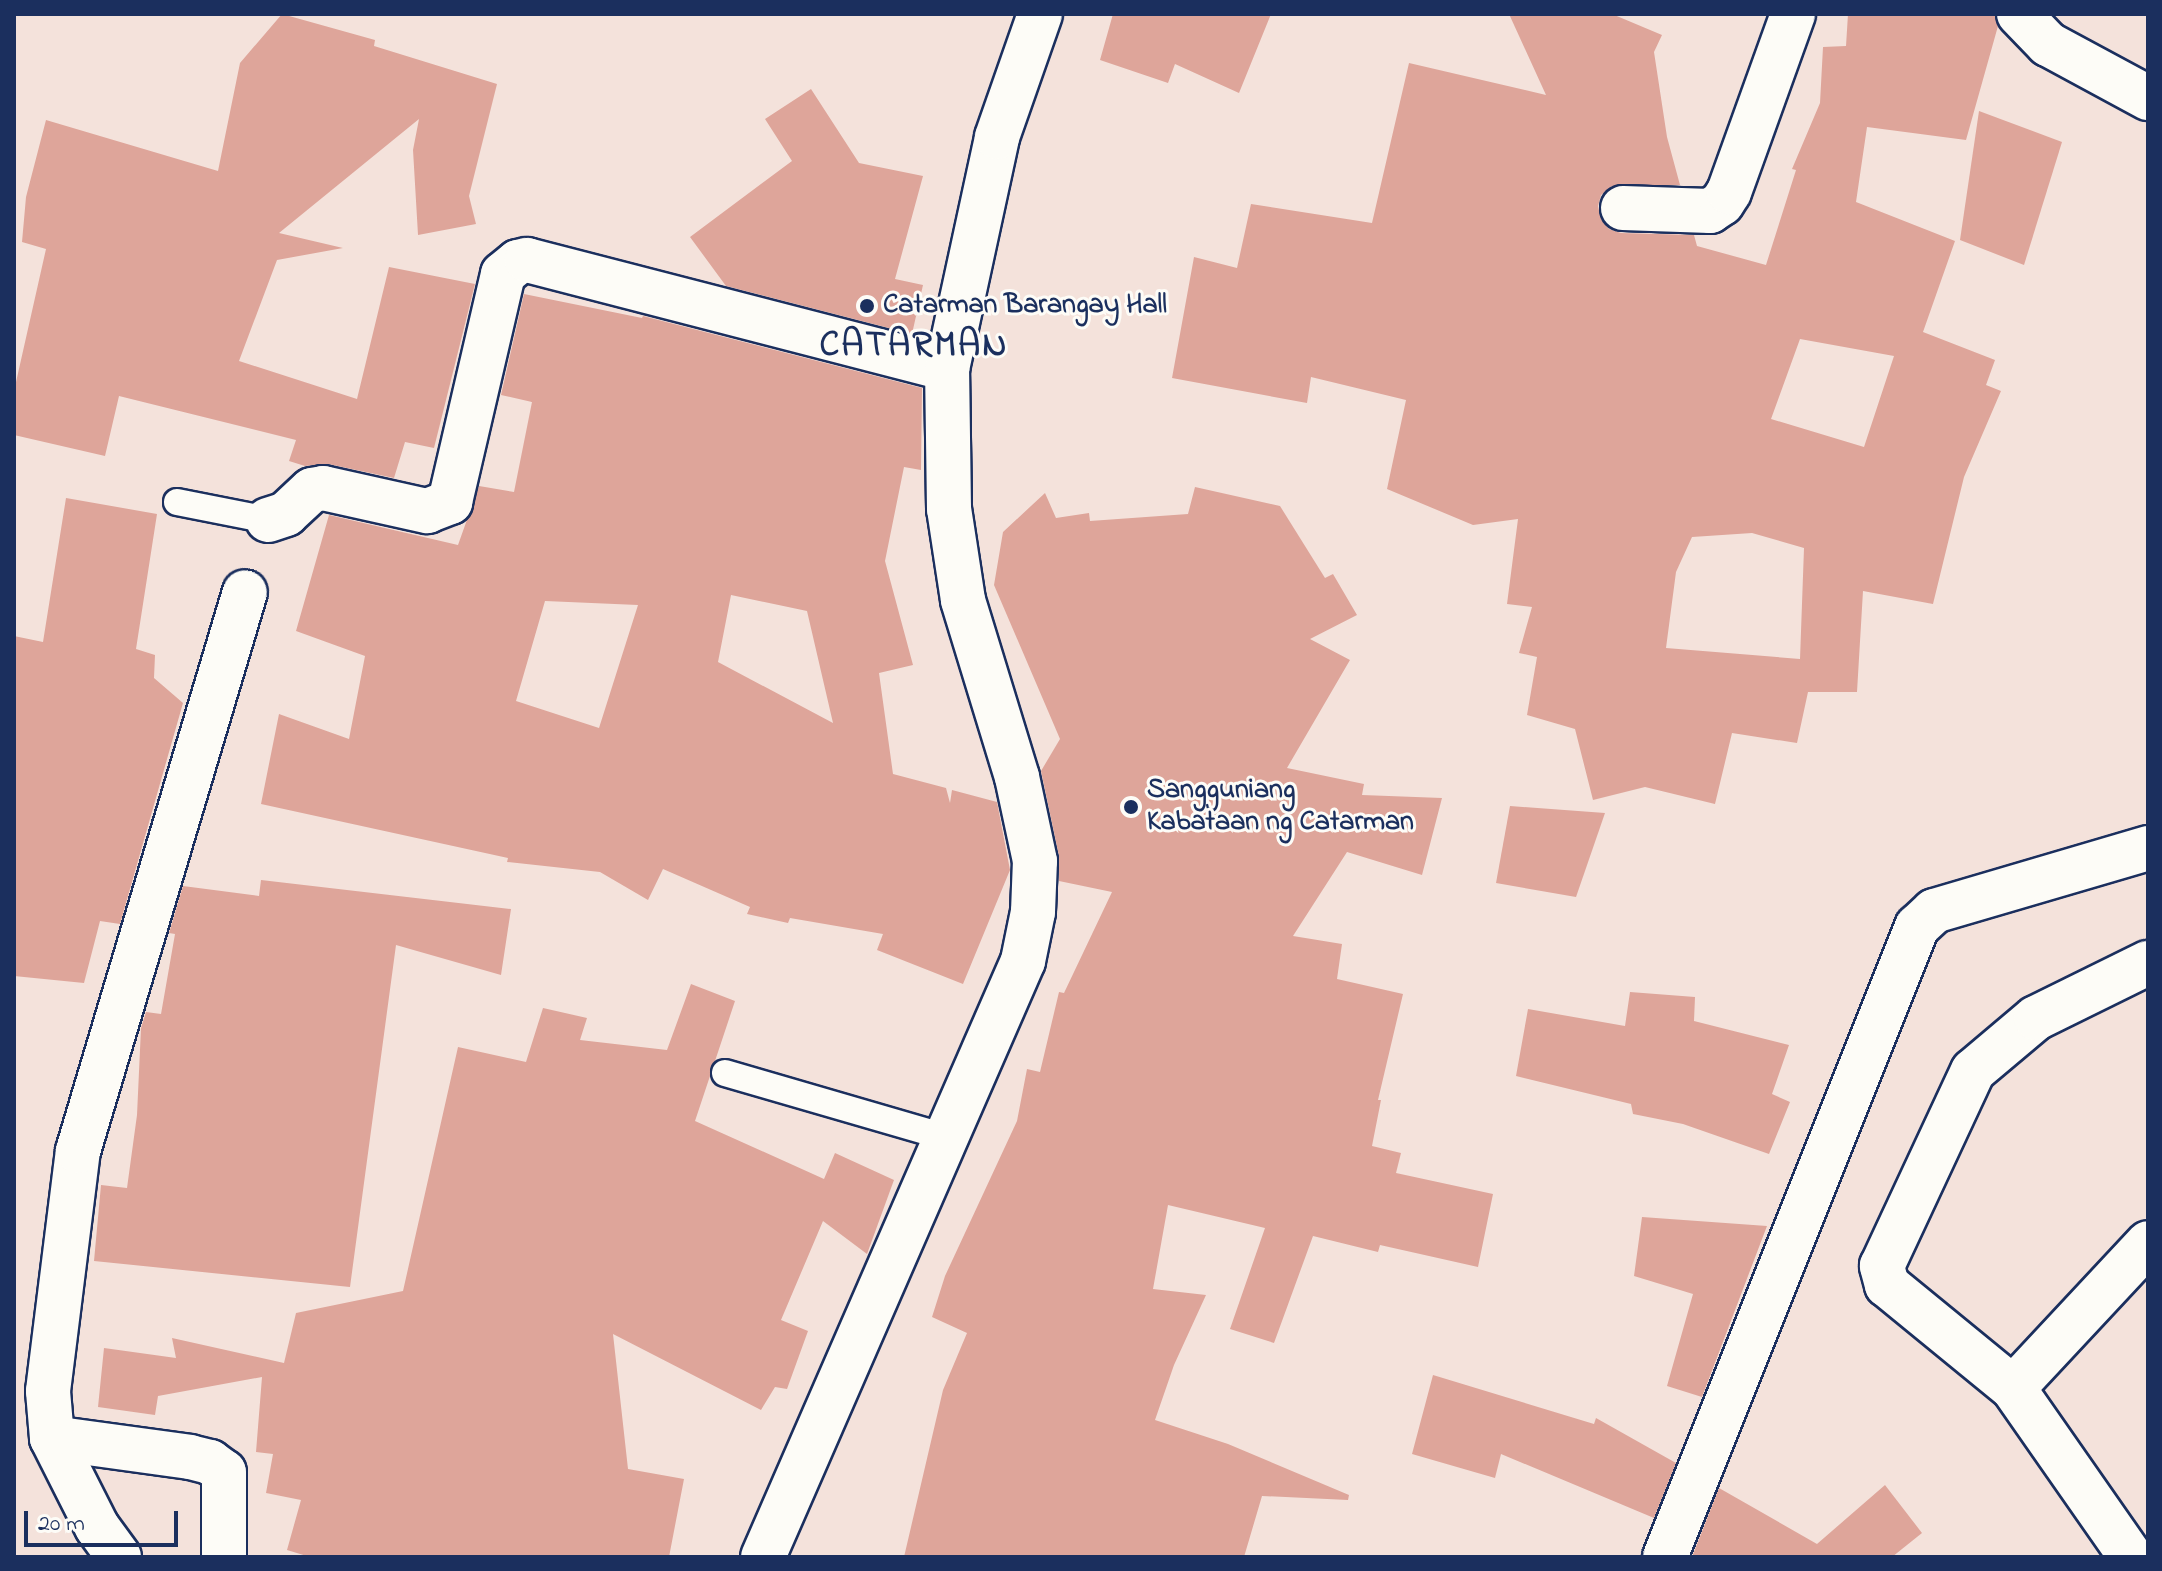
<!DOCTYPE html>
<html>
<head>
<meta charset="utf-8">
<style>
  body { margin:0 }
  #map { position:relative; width:2162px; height:1571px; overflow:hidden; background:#f4e2db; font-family:"Indie Flower",sans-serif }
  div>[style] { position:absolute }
  .building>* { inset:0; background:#dea59a }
  .roads { filter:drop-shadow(2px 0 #1b2f5e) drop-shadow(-2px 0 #1b2f5e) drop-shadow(0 2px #1b2f5e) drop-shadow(0 -2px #1b2f5e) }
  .lane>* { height:26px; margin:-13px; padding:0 13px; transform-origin:13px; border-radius:13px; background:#fdfcf7 }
  .street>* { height:44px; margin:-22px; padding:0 22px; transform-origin:22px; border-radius:22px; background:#fdfcf7 }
  .dots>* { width:22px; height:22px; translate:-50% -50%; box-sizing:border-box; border:4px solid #fdfcf7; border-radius:50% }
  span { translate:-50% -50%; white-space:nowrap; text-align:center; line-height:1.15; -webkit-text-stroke:6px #fdfcf7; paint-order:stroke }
  .poi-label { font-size:28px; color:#1b2f5e; font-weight:700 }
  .left { translate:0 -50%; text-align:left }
  .district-label { font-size:36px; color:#1b2f5e; font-weight:700; letter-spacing:2px }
  .frame { position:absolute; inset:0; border:16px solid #1b2f5e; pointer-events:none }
  .scale { position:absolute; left:24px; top:1511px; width:154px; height:36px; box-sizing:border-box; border:4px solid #1b2f5e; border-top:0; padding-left:10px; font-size:24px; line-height:28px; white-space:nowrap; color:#1b2f5e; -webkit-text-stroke:6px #fdfcf7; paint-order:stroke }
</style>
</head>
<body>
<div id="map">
  <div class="building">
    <i style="clip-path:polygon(282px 14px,375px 40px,374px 46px,497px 84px,469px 196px,476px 224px,418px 235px,413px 150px,419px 119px,279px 233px,343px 248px,277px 260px,239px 361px,357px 399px,389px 267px,475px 284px,434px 448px,405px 442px,394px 478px,328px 464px,305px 466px,289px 461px,296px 440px,119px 396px,105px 456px,14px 435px,14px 391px,46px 249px,22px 242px,26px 197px,46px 120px,218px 171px,240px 63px)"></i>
    <i style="clip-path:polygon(1113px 14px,1271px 14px,1239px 93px,1175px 64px,1168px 83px,1100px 60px)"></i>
    <i style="clip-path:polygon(evenodd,1509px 14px,1612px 14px,1662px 35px,1654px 52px,1667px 137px,1680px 185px,1612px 186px,1601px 195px,1598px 206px,1601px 219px,1609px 229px,1621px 233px,1694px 235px,1697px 246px,1766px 265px,1796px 170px,1792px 169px,1820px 103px,1823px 47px,1846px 46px,1848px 14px,1995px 14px,1998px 26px,1966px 140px,1867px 127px,1856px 202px,1955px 241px,1923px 332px,1995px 360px,1986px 385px,2001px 391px,1964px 477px,1933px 604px,1863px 591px,1857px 692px,1808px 692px,1797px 743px,1732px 733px,1715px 804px,1645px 787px,1593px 800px,1575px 729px,1527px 715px,1537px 657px,1519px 653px,1532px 607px,1507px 604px,1518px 519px,1473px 525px,1387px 489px,1406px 400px,1311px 377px,1307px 403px,1172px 378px,1194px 257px,1237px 268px,1251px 204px,1372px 223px,1409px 63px,1546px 95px,1509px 14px,1800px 339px,1894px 356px,1864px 447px,1771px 419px,1800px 339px,1509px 14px,1752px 533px,1804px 548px,1800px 659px,1666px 648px,1676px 572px,1692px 537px,1752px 533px)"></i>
    <i style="clip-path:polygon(811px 89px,859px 163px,923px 176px,895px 279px,923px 285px,912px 334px,726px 286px,690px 237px,792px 161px,765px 119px)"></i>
    <i style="clip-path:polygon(1979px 111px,2062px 142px,2024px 265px,1960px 240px)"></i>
    <i style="clip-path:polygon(evenodd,524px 294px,642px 318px,643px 316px,922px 388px,921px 470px,904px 467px,885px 561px,913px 665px,879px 673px,893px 774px,946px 788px,950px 803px,952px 790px,997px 802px,1010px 870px,963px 984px,877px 950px,883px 934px,790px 918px,788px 923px,747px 914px,750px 907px,663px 869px,648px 900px,600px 872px,507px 862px,508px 858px,261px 804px,279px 714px,349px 739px,365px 656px,296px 631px,329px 515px,458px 545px,479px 486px,514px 492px,532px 402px,501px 395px,524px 294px,731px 595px,807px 611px,833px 723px,718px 662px,731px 595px,524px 294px,545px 601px,638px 605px,599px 728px,516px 701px,545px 601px)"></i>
    <i style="clip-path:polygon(1195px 487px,1280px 506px,1325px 578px,1333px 574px,1357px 615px,1310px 639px,1350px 660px,1287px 768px,1364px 784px,1362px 795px,1442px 798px,1422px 875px,1347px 852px,1293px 936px,1342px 944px,1337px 979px,1403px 994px,1378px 1100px,1381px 1100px,1372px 1146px,1401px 1153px,1396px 1173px,1493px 1194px,1478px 1267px,1380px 1245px,1378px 1252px,1313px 1236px,1274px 1343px,1230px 1329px,1265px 1228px,1168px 1205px,1153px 1289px,1206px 1295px,1174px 1365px,1155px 1420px,1228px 1444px,1349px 1495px,1348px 1500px,1262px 1496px,1244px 1557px,904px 1557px,943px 1390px,967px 1333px,932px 1317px,945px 1276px,1017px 1121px,1027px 1069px,1040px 1072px,1059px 992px,1064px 993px,1112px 892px,1059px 881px,1059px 856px,1041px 771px,1060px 739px,994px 585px,1003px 532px,1045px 493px,1056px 518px,1089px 513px,1090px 521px,1188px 514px)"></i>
    <i style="clip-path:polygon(66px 498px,157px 514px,136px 649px,155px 655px,154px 678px,183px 703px,120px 924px,100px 921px,84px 983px,14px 976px,14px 636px,43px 642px)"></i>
    <i style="clip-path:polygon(1510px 806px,1605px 813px,1576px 897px,1496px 883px)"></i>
    <i style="clip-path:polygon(261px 880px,511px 909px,501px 975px,396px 945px,350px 1287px,94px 1261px,101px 1185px,127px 1188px,137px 1115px,141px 1028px,146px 1012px,161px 1014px,175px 934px,169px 933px,183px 886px,259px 896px)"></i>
    <i style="clip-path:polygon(691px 984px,735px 1001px,695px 1121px,824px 1179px,835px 1153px,894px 1180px,867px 1254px,823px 1221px,781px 1320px,808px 1331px,787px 1389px,775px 1387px,761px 1410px,613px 1334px,628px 1469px,684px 1479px,669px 1557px,310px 1557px,287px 1550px,301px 1500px,266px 1493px,273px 1454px,256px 1452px,262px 1377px,158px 1396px,155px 1415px,98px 1407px,104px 1348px,176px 1358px,172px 1338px,284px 1363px,296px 1313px,403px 1291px,458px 1047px,526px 1062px,543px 1008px,587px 1018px,580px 1040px,667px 1050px)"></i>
    <i style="clip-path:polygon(1630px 992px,1695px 997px,1694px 1021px,1789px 1045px,1772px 1094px,1790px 1102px,1769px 1154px,1683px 1124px,1633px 1114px,1631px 1104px,1516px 1076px,1528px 1009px,1625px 1026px)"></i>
    <i style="clip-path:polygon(1642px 1217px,1767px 1226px,1702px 1397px,1667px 1386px,1693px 1294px,1634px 1276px)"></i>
    <i style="clip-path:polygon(1433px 1375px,1594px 1424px,1596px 1418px,1676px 1463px,1654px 1518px,1501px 1454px,1495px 1478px,1412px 1454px)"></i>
    <i style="clip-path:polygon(1885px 1485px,1922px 1533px,1892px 1557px,1692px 1557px,1719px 1488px,1817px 1544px)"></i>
  </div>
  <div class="roads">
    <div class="lane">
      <i style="left:177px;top:502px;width:93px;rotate:11.2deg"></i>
      <i style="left:725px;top:1073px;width:229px;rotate:16.2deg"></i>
    </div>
    <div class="street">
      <i style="left:2019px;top:14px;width:42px;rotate:46deg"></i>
      <i style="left:2048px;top:44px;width:114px;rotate:28.4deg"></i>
      <i style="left:1623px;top:208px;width:87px;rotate:2deg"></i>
      <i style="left:1710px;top:211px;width:14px;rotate:-34deg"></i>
      <i style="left:1722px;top:203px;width:13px;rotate:-58deg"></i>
      <i style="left:1729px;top:192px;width:189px;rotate:-70.2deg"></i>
      <i style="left:268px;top:520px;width:19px;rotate:-18deg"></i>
      <i style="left:286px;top:514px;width:35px;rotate:-43deg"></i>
      <i style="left:312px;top:490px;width:11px;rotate:-10deg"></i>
      <i style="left:323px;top:488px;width:107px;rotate:12.5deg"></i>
      <i style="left:427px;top:511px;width:25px;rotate:-21deg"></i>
      <i style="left:450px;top:502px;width:234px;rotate:-76.9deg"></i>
      <i style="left:503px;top:274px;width:19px;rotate:-39deg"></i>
      <i style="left:518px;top:262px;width:9px;rotate:-13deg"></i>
      <i style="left:527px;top:260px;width:434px;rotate:14.5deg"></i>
      <i style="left:2013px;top:1388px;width:198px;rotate:-47deg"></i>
      <i style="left:52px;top:1438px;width:139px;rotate:7.8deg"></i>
      <i style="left:190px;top:1457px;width:21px;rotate:14deg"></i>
      <i style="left:210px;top:1462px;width:17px;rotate:36deg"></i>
      <i style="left:224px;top:1472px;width:85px;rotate:90deg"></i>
      <i style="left:119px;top:1557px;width:37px;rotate:-126deg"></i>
      <i style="left:97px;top:1527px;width:100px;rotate:-116.8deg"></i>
      <i style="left:52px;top:1438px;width:47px;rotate:-94.9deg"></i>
      <i style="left:48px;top:1391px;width:242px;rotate:-82.9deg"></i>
      <i style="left:78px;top:1151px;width:583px;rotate:-73.37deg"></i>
      <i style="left:763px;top:1557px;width:650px;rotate:-66.43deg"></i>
      <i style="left:1023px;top:961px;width:50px;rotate:-78.5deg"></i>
      <i style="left:1033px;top:912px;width:51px;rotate:-87.8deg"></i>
      <i style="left:1035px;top:861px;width:86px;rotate:-102.1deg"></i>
      <i style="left:1017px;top:777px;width:185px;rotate:-107deg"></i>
      <i style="left:963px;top:600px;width:92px;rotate:-98.7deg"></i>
      <i style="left:949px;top:509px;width:140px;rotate:-90.8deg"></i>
      <i style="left:947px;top:369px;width:237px;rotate:-77.8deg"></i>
      <i style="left:997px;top:137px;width:130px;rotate:-70.7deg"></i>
      <i style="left:1665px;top:1557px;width:679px;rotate:-68.2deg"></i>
      <i style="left:1917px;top:927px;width:23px;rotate:-43deg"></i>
      <i style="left:1934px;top:911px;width:223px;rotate:-16.4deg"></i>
      <i style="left:2131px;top:1557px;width:206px;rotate:-124.9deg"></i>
      <i style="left:2013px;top:1388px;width:163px;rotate:-140.7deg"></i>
      <i style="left:1887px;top:1285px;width:20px;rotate:-105deg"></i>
      <i style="left:1882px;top:1266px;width:215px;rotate:-65deg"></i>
      <i style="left:1973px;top:1071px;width:82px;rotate:-40.1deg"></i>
      <i style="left:2036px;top:1018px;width:125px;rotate:-26.2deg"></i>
    </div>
  </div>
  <div class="dots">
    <i style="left:867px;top:306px;background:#1b2f5e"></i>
    <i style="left:1131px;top:807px;background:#1b2f5e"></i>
  </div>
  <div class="poi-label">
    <span class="left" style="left:883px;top:306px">Catarman Barangay Hall</span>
    <span class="left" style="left:1147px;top:807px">Sangguniang<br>Kabataan ng Catarman</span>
  </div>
  <div class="district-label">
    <span style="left:914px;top:347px">CATARMAN</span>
  </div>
  <div class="frame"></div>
  <div class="scale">20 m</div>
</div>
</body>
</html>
